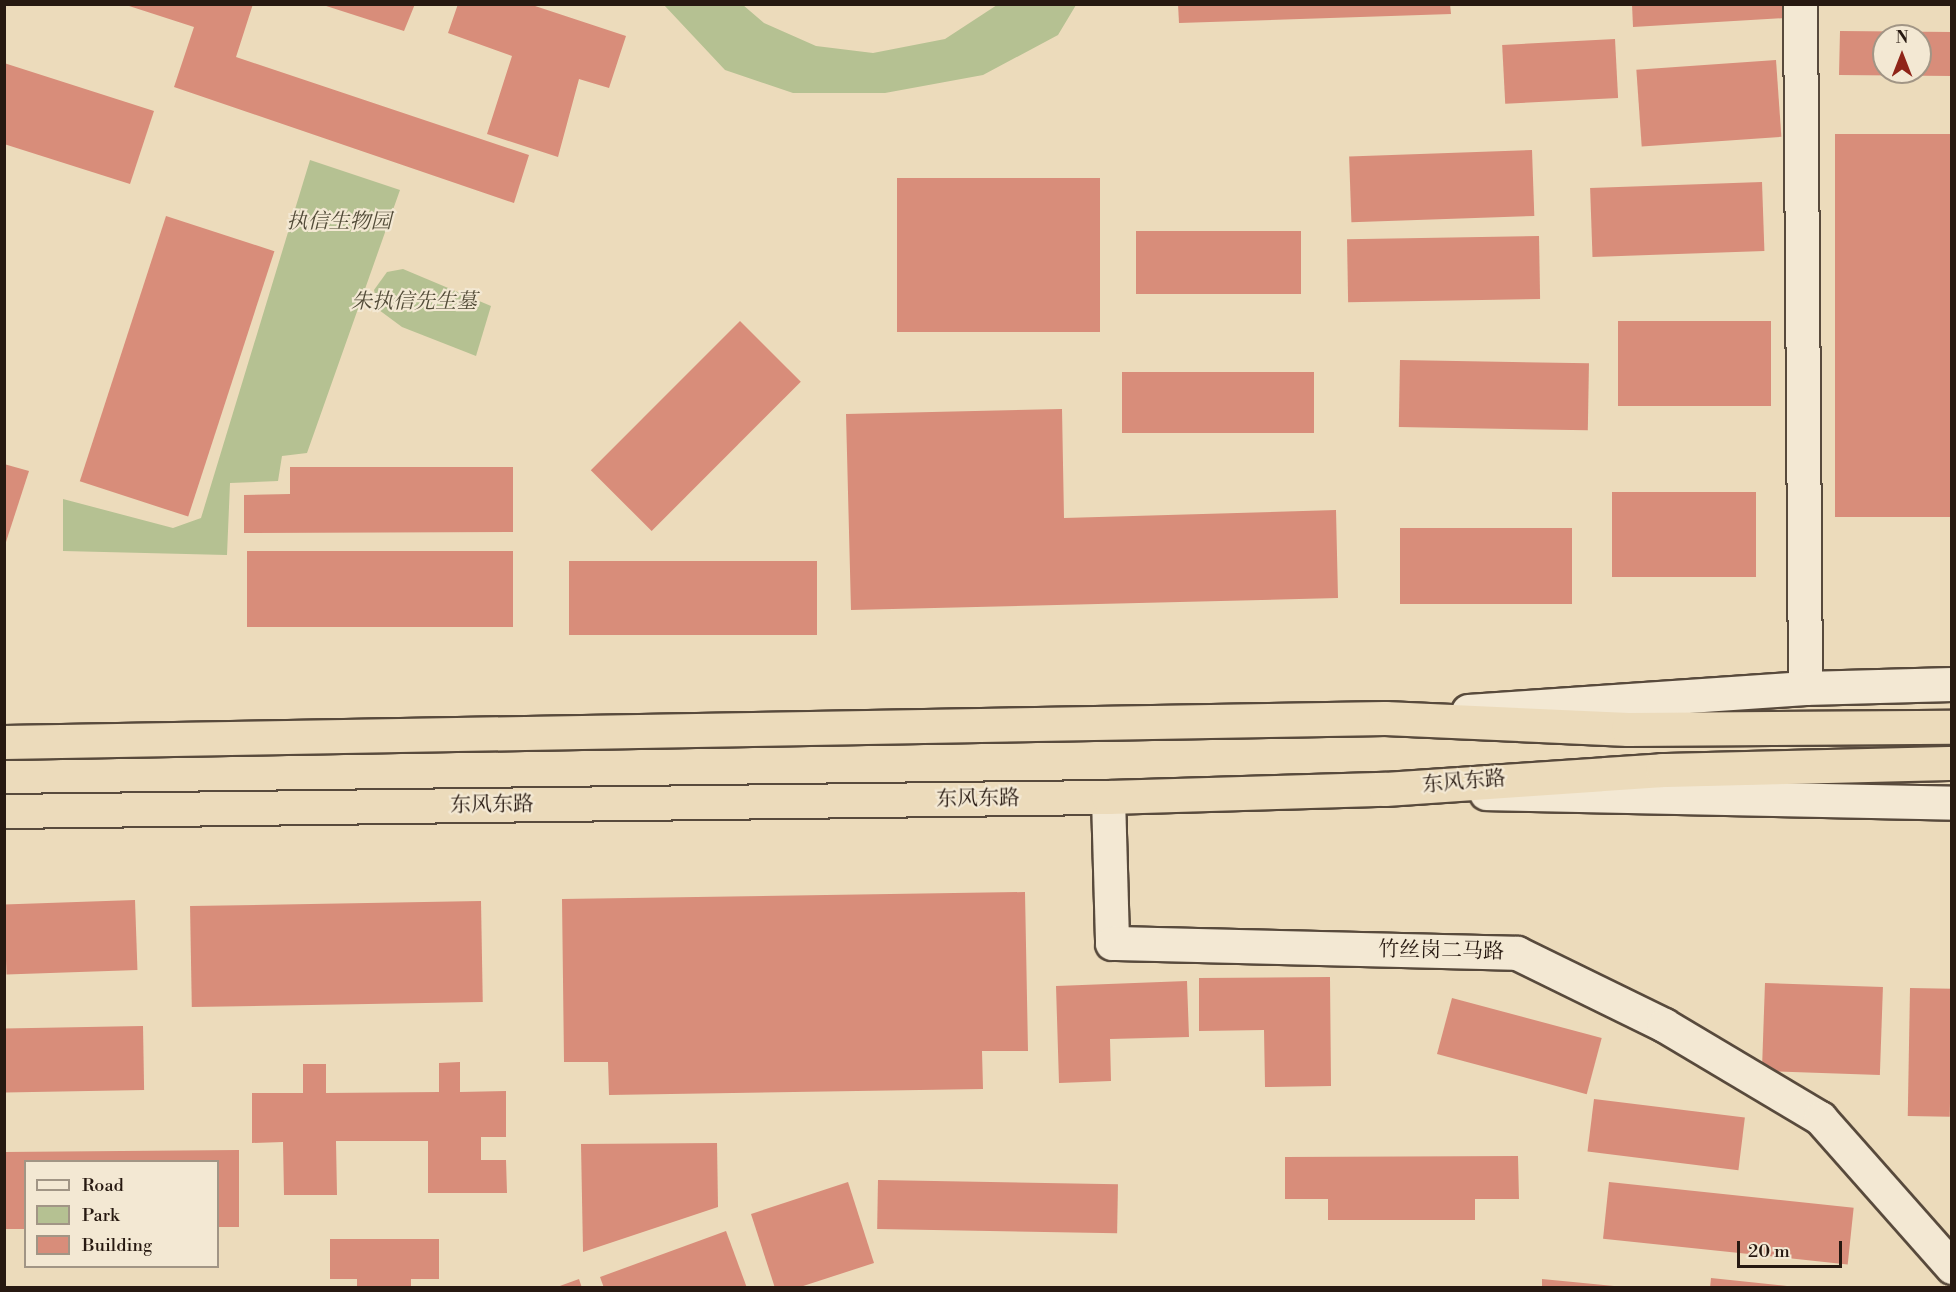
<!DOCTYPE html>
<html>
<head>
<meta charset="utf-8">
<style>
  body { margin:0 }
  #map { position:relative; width:1956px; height:1292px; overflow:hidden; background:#ecdbbb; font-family:"Libre Bodoni","Noto Serif SC",serif }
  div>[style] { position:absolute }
  .green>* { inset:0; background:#b5c192 }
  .building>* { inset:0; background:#d88d7a; transform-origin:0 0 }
  .roads { filter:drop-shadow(2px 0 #584a3c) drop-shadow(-2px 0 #584a3c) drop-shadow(0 2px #584a3c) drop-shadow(0 -2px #584a3c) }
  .minor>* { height:33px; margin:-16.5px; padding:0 16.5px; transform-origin:16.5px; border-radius:16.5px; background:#f3e8d3 }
  .tertiary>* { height:33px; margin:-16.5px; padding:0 16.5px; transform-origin:16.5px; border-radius:16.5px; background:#f3e8d3 }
  .trunk>* { height:33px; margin:-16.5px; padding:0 16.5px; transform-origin:16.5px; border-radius:16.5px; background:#ecdbbb }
  span { translate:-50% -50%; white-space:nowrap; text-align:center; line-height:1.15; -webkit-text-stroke:4.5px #f3e8d3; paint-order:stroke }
  .park-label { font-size:21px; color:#524b38; font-style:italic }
  .street-label { font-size:21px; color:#271911 }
  .frame { position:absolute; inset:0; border:6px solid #271911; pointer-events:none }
  .legend { position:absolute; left:24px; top:1160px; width:195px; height:108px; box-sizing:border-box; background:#f3e8d3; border:2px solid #a19585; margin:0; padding:8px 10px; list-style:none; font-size:18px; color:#271911 }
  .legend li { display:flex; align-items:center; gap:12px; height:30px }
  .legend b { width:30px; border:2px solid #a19585 }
  .north { position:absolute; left:1872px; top:24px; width:60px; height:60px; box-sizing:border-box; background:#f3e8d3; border:2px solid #a19585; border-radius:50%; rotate:0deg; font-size:16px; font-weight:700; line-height:24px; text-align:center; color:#271911 }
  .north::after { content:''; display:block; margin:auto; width:21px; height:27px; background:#8f2418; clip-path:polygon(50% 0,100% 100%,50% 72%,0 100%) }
  .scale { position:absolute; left:1737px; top:1241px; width:105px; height:27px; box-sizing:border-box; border:3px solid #271911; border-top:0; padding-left:8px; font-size:18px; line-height:21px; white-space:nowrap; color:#271911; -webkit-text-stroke:4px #f3e8d3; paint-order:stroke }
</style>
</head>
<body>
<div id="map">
  <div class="green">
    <i style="clip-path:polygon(664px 5px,743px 5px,764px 23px,816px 46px,873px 53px,945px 39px,997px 5px,1076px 5px,1058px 35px,983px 75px,885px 93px,793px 93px,725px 70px)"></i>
    <i style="clip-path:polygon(310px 160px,400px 190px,307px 453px,282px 456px,278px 481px,230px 483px,227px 555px,63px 551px,63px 499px,173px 528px,201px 518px)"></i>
    <i style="clip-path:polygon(403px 269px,491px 306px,476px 356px,402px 327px,379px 310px,374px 290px,387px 272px)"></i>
  </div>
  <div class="building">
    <i style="clip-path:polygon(253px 4px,236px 57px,529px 155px,514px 203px,174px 87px,194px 27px,126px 5px)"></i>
    <i style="clip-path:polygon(320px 4px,415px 4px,404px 31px)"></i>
    <i style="clip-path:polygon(458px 4px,529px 4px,626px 36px,609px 88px,579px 79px,558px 157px,487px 134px,512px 56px,448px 33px)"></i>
    <i style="clip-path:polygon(1178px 4px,1450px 4px,1451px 14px,1179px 23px)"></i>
    <i style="clip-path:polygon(1632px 4px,1784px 4px,1785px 18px,1633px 27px)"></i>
    <i style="clip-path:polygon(evenodd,1840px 31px,1952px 32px,1952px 76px,1839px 75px,1840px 31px,1884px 36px,1920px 36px,1920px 72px,1884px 72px,1884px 36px)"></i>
    <i style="left:1615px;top:39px;width:59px;height:113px;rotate:87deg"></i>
    <i style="left:1776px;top:60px;width:77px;height:140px;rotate:86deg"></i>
    <i style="clip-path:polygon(4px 63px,154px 111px,130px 184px,4px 144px)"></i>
    <i style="left:1835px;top:134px;width:117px;height:383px"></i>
    <i style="left:1532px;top:150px;width:66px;height:183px;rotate:88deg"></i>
    <i style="left:897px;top:178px;width:203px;height:154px"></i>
    <i style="left:1762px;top:182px;width:69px;height:172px;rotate:88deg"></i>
    <i style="left:166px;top:216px;width:114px;height:279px;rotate:18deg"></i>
    <i style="left:1136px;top:231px;width:165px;height:63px"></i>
    <i style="left:1539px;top:236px;width:63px;height:192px;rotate:89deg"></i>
    <i style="left:740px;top:321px;width:86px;height:211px;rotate:45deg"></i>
    <i style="left:1618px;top:321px;width:153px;height:85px"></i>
    <i style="left:1400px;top:360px;width:189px;height:67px;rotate:1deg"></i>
    <i style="left:1122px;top:372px;width:192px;height:61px"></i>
    <i style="clip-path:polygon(1062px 409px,1064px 518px,1336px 510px,1338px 598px,851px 610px,846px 414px)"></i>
    <i style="clip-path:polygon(4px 464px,29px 471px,5px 545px,4px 545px)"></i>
    <i style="clip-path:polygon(290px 467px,513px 467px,513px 532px,244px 533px,244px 495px,290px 494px)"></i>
    <i style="left:1612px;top:492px;width:144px;height:85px"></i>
    <i style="left:1400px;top:528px;width:172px;height:76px"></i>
    <i style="left:513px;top:551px;width:76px;height:266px;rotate:90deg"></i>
    <i style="left:817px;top:561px;width:74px;height:248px;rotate:90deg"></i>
    <i style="clip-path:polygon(1025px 892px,1028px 1051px,982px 1051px,983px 1089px,609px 1095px,608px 1062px,564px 1062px,562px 899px)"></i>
    <i style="left:135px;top:900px;width:70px;height:131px;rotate:88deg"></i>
    <i style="left:481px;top:901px;width:101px;height:291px;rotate:89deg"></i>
    <i style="clip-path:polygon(1330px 977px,1331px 1086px,1265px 1087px,1264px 1030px,1199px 1031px,1199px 978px)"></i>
    <i style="clip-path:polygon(1187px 981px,1189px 1037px,1110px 1039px,1111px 1081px,1059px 1083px,1056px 986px)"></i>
    <i style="left:1765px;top:983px;width:118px;height:88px;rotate:2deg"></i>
    <i style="left:1910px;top:988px;width:42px;height:128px;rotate:1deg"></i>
    <i style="left:1452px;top:998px;width:155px;height:58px;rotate:15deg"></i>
    <i style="left:143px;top:1026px;width:64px;height:139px;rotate:89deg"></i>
    <i style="clip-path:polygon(460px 1062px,460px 1092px,506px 1091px,506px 1137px,481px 1137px,481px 1160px,506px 1160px,507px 1193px,428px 1193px,428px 1141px,336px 1141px,337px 1195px,284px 1195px,283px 1142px,252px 1143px,252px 1093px,303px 1093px,303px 1064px,326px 1064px,326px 1093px,439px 1092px,439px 1063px)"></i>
    <i style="left:1594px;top:1099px;width:152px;height:53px;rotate:7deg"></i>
    <i style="clip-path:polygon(717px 1143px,718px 1207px,583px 1252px,581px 1144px)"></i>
    <i style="clip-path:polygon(239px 1150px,239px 1227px,218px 1227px,218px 1162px,26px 1162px,26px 1229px,4px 1229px,4px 1152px)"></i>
    <i style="clip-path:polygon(1518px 1156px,1519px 1199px,1475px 1199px,1475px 1220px,1328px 1220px,1328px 1199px,1285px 1199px,1285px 1157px)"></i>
    <i style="left:878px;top:1180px;width:240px;height:49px;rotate:1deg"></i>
    <i style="clip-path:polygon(848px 1182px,874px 1263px,797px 1288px,775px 1288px,751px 1214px)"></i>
    <i style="left:1609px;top:1182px;width:246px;height:57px;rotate:6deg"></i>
    <i style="clip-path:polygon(726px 1231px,747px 1288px,604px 1288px,600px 1277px)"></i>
    <i style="clip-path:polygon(330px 1239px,439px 1239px,439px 1279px,411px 1279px,411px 1288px,357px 1288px,357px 1279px,330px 1279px)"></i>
    <i style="clip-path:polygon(1711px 1278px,1787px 1286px,1787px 1288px,1710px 1288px)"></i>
    <i style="clip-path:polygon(579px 1279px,582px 1288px,558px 1288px,557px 1287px)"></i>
    <i style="clip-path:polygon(1542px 1279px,1614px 1286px,1614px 1288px,1542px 1288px)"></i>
  </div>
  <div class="roads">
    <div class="minor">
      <i style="left:1800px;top:4px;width:684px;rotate:89.58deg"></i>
      <i style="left:1108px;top:797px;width:146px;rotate:88.4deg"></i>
      <i style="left:1112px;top:943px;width:405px;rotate:1.4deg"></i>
      <i style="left:1517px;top:953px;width:164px;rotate:26.1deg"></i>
      <i style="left:1664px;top:1025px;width:182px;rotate:30.8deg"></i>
      <i style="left:1820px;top:1118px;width:199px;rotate:48.5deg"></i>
    </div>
    <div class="tertiary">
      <i style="left:1468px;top:711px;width:338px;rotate:-3.9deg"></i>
      <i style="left:1805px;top:688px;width:147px;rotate:-1.6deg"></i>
      <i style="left:1486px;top:793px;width:466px;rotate:1.2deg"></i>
    </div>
    <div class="trunk">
      <i style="left:4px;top:742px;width:1381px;rotate:-1deg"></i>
      <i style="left:1385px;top:718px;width:243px;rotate:2.6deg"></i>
      <i style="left:1628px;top:729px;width:324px;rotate:-0.4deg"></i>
      <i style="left:4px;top:811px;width:1104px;rotate:-0.73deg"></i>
      <i style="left:1108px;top:797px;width:277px;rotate:-1.7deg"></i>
      <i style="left:1385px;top:789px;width:278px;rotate:-3.9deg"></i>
      <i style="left:1662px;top:770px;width:290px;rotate:-1.4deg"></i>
    </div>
  </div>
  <div class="park-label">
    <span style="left:339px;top:222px">执信生物园</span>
    <span style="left:414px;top:302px">朱执信先生墓</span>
  </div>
  <div class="street-label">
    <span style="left:1464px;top:782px;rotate:-5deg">东风东路</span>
    <span style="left:978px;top:799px;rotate:-1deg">东风东路</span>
    <span style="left:492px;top:805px;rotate:-1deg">东风东路</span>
    <span style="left:1441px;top:951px;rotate:1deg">竹丝岗二马路</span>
  </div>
  <div class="frame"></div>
  <ul class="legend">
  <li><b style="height:8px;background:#f3e8d3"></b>Road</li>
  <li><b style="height:16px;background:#b5c192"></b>Park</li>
  <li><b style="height:16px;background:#d88d7a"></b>Building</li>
  </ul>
  <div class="north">N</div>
  <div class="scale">20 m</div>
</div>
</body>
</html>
